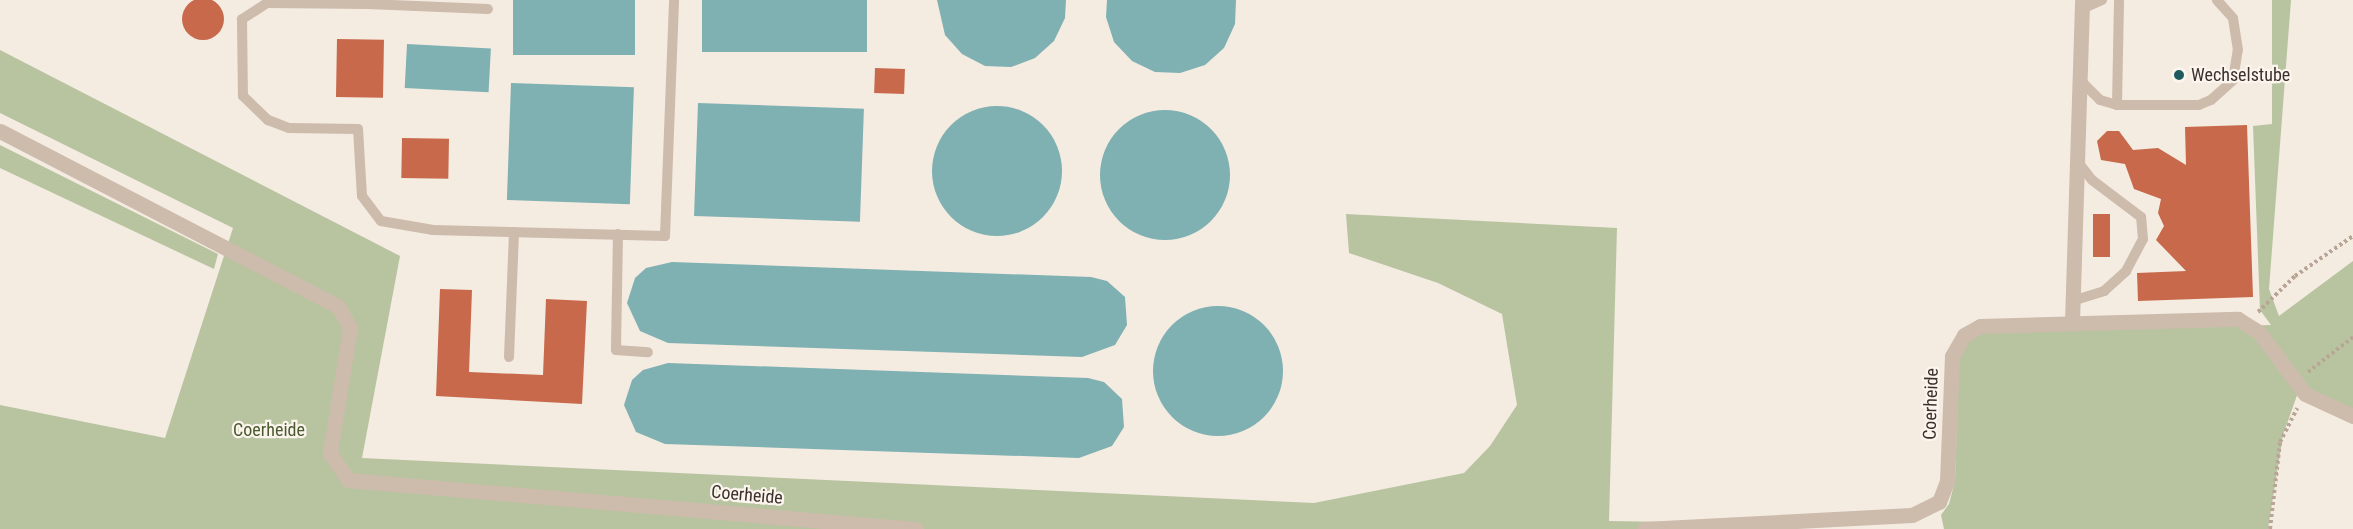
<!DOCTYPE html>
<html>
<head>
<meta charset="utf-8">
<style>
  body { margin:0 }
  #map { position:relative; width:2353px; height:529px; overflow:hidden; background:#f4ebe1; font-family:"Roboto Condensed",sans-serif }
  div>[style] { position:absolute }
  .green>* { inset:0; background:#b8c4a0 }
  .water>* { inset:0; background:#7fb0b2; transform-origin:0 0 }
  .round { border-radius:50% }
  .building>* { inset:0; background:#c8694b; transform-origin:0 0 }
  .path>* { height:4px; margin-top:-2px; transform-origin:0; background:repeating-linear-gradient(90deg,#b9a596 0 3px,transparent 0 6px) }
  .service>* { height:10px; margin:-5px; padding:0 5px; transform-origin:5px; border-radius:5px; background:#cdbbac }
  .minor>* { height:15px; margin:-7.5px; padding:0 7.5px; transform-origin:7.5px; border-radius:7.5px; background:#cdbbac }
  .dots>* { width:16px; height:16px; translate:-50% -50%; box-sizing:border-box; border:3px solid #fbf5ee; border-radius:50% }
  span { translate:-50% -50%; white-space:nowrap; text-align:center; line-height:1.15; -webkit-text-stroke:4.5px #fbf5ee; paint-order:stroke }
  .poi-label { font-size:18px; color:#3b302b }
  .left { translate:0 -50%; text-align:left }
  .street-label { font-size:18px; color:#3b302b }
  .park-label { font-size:18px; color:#4a5a2e }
</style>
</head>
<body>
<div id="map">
  <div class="green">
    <i style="clip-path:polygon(2272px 0,2291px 0,2269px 289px,2279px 316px,2353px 261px,2353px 414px,2301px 384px,2283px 435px,2268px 529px,1944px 529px,1941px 515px,1949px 504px,1955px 481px,1959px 356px,1974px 333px,2271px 325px,2260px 310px,2253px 126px,2272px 124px)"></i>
    <i style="clip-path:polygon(0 50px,400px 256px,362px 458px,1314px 503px,1464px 473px,1490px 446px,1517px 405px,1502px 314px,1438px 283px,1349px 253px,1346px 214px,1617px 228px,1609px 521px,1727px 523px,1724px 529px,0 529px,0 405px,165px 438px,233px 228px,0 113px)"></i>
    <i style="clip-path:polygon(0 145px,218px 254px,214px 269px,0 168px)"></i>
  </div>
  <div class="water">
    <i style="left:513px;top:0;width:122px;height:55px"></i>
    <i style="left:702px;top:0;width:165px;height:52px"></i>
    <i style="clip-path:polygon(937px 0,1066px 0,1065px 18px,1054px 41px,1035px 58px,1011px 67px,985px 66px,962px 54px,945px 35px)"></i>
    <i style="clip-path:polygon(1107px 0,1236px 0,1235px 24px,1224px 48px,1205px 65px,1180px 73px,1155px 72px,1132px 61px,1114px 42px,1106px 17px)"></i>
    <i style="left:407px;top:44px;width:84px;height:44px;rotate:3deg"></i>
    <i style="left:511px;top:83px;width:123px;height:117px;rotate:2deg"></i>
    <i style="left:698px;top:103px;width:166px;height:113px;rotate:2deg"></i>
    <i class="round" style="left:932px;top:106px;width:130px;height:130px"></i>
    <i class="round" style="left:1100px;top:110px;width:130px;height:130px"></i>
    <i style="clip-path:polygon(672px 262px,1091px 277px,1107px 281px,1125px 297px,1127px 325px,1115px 345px,1082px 357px,668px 343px,640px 331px,627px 303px,635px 278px,646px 268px)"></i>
    <i class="round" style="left:1153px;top:306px;width:130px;height:130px"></i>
    <i style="clip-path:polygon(668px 363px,1088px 378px,1104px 382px,1122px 399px,1124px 427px,1112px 446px,1079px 458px,665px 444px,636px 432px,624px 405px,632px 380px,643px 370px)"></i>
  </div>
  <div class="building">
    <i class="round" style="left:182px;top:-2px;width:42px;height:42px"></i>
    <i style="left:337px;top:39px;width:47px;height:58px;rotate:1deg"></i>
    <i style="left:875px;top:68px;width:30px;height:25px;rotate:2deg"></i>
    <i style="clip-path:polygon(2247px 125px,2253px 297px,2138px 301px,2137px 273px,2186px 271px,2156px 240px,2164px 226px,2158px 213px,2161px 199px,2134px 189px,2125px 164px,2101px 160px,2097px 141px,2107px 131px,2119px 131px,2133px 150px,2158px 148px,2186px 165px,2185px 127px)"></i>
    <i style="left:402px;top:138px;width:47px;height:40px;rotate:1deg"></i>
    <i style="left:2093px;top:214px;width:17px;height:43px"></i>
    <i style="clip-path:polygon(440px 289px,472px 290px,469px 372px,543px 375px,546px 299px,587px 301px,582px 404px,436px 396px)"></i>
  </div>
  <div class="path">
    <i style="left:2258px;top:312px;width:52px;rotate:-44.2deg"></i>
    <i style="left:2295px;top:276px;width:70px;rotate:-34.6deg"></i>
    <i style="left:2308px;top:372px;width:57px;rotate:-37.9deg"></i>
    <i style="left:2270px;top:529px;width:88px;rotate:-83.4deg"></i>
    <i style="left:2280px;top:442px;width:38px;rotate:-63deg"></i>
  </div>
  <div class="service">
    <i style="left:367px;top:0;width:4px;rotate:76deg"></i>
    <i style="left:368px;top:4px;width:120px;rotate:2.4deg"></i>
    <i style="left:368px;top:4px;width:101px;rotate:-179.4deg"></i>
    <i style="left:267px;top:3px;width:30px;rotate:147deg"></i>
    <i style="left:242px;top:19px;width:77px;rotate:89.3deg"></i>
    <i style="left:243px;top:96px;width:35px;rotate:44deg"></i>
    <i style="left:268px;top:120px;width:22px;rotate:21deg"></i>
    <i style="left:289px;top:128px;width:69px;rotate:0.8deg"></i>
    <i style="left:358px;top:129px;width:67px;rotate:86.6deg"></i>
    <i style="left:362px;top:196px;width:31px;rotate:53deg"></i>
    <i style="left:381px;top:221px;width:53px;rotate:9.8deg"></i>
    <i style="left:433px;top:230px;width:232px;rotate:1.5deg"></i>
    <i style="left:665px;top:236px;width:236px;rotate:-87.8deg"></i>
    <i style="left:2082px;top:9px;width:22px;rotate:-24deg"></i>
    <i style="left:2080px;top:80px;width:28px;rotate:45deg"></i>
    <i style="left:2100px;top:100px;width:18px;rotate:16deg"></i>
    <i style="left:2117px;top:105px;width:82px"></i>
    <i style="left:2199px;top:105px;width:13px;rotate:-23deg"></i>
    <i style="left:2211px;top:100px;width:30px;rotate:-42deg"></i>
    <i style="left:2233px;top:80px;width:30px;rotate:-81deg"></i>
    <i style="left:2238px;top:50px;width:32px;rotate:-99deg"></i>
    <i style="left:2233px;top:18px;width:24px;rotate:-132deg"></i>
    <i style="left:2117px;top:105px;width:105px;rotate:-88.9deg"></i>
    <i style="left:618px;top:234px;width:116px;rotate:91deg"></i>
    <i style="left:616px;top:350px;width:32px;rotate:4deg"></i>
    <i style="left:2072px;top:301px;width:34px;rotate:-17deg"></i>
    <i style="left:2104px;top:291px;width:30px;rotate:-42deg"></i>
    <i style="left:2126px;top:271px;width:36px;rotate:-62deg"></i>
    <i style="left:2143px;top:239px;width:22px;rotate:-95deg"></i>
    <i style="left:2141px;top:217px;width:61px;rotate:-142.9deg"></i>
    <i style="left:2092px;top:180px;width:23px;rotate:-128deg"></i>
    <i style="left:509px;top:357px;width:125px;rotate:-87.7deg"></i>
  </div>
  <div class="minor">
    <i style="left:0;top:131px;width:381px;rotate:27.4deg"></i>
    <i style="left:338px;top:306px;width:25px;rotate:61deg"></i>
    <i style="left:350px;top:328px;width:127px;rotate:99.1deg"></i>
    <i style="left:330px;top:453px;width:32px;rotate:56deg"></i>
    <i style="left:348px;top:480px;width:570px;rotate:4.93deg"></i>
    <i style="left:2072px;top:322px;width:322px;rotate:-88.2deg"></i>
    <i style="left:1644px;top:529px;width:268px;rotate:-3deg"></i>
    <i style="left:1912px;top:515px;width:30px;rotate:-26deg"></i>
    <i style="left:1939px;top:502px;width:22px;rotate:-69deg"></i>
    <i style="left:1947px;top:481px;width:125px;rotate:-87.7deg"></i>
    <i style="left:1952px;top:356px;width:24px;rotate:-60deg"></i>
    <i style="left:1964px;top:335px;width:18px;rotate:-29deg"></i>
    <i style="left:1980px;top:326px;width:258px;rotate:-1.6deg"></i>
    <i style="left:2238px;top:319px;width:25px;rotate:32deg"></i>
    <i style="left:2259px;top:332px;width:77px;rotate:53.4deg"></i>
    <i style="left:2305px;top:394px;width:53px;rotate:24.6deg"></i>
  </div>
  <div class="dots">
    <i style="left:2179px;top:75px;background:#1f5a5e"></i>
  </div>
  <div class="poi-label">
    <span class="left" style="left:2191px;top:75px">Wechselstube</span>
  </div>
  <div class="street-label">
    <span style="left:1931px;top:404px;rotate:-88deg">Coerheide</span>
    <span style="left:747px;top:495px;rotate:5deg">Coerheide</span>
  </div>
  <div class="park-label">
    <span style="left:269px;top:430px">Coerheide</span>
  </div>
</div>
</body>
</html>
